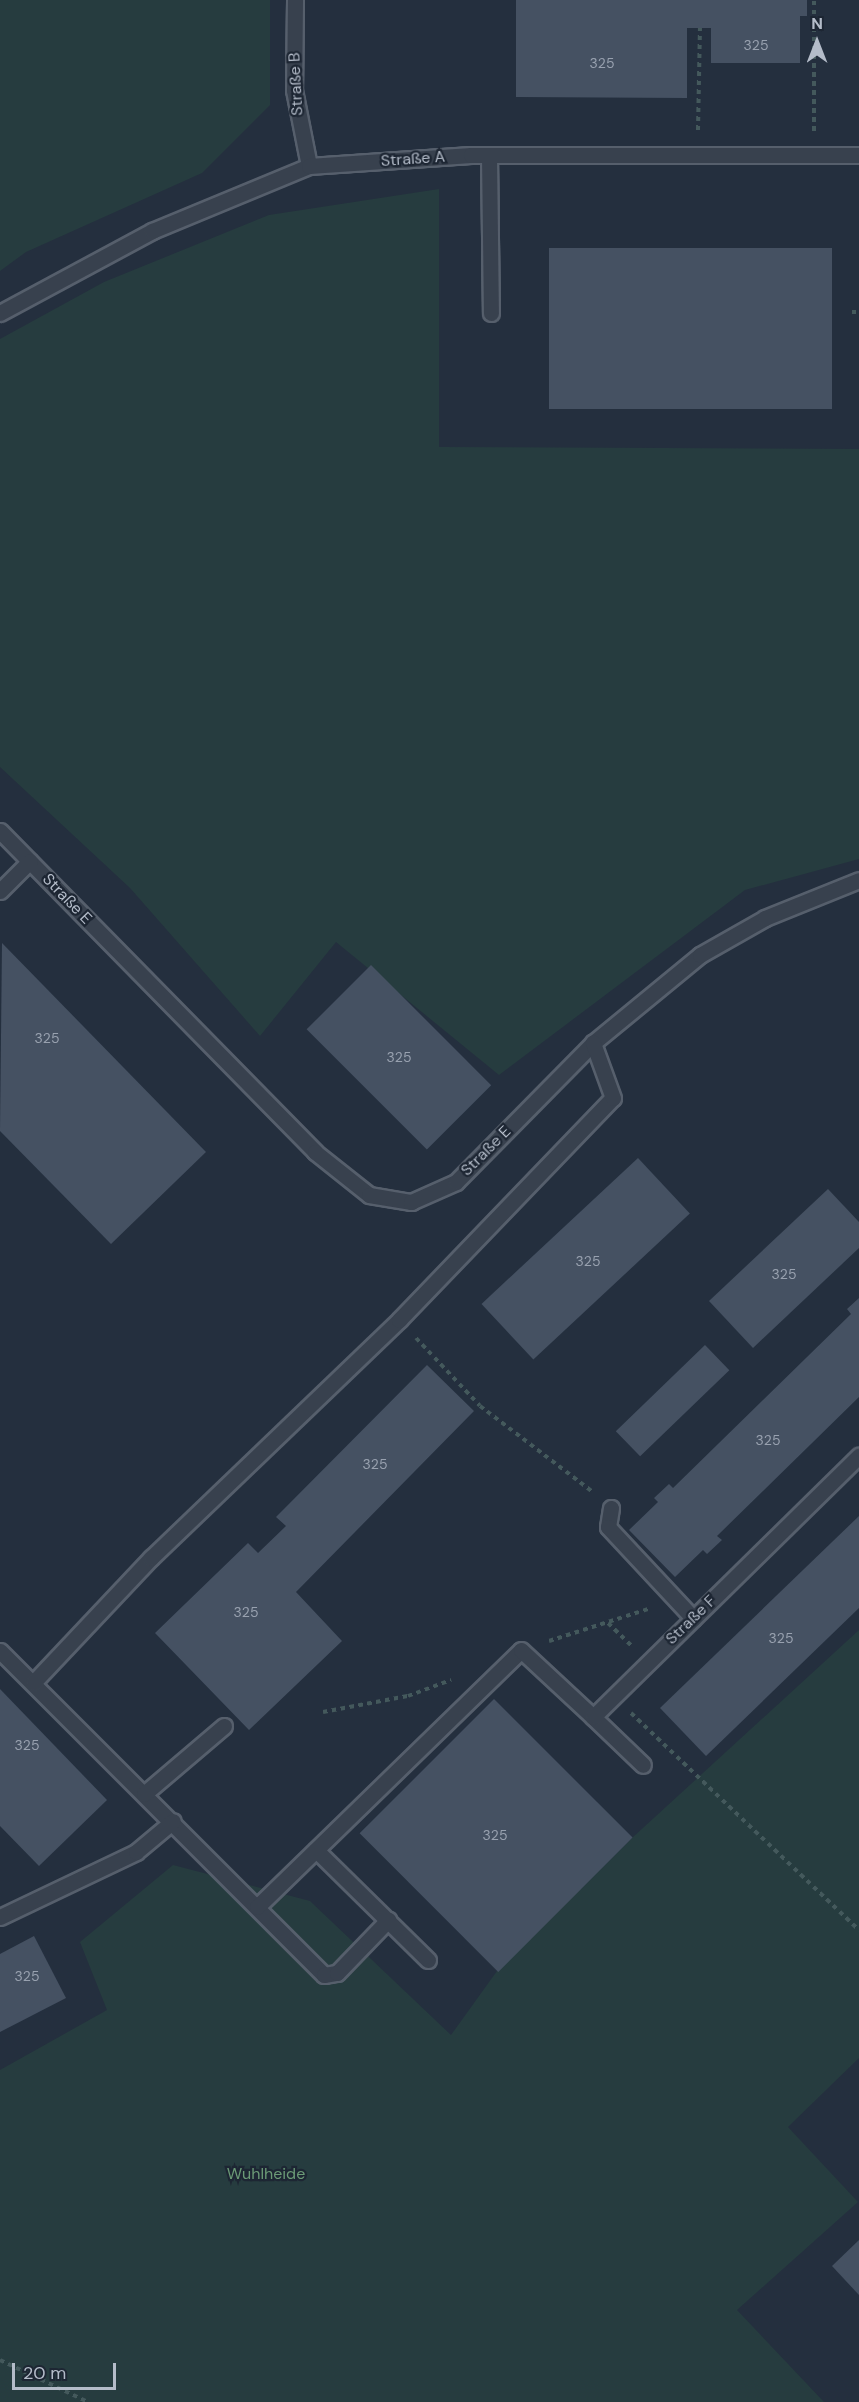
<!DOCTYPE html>
<html>
<head>
<meta charset="utf-8">
<style>
  body { margin:0 }
  #map { position:relative; width:859px; height:2402px; overflow:hidden; background:#242f3e; font-family:"DM Sans",sans-serif }
  div>[style] { position:absolute }
  .green>* { inset:0; background:#263c3f }
  .building>* { inset:0; background:#455162; transform-origin:0 0 }
  .path>* { height:4px; margin-top:-2px; transform-origin:0; background:repeating-linear-gradient(90deg,#44595c 0 4.5px,transparent 0 9px) }
  .roads { filter:drop-shadow(2px 0 #565f6c) drop-shadow(-2px 0 #565f6c) drop-shadow(0 2px #565f6c) drop-shadow(0 -2px #565f6c) }
  .lane>* { height:15px; margin:-7.5px; padding:0 7.5px; transform-origin:7.5px; border-radius:7.5px; background:#38414e }
  span { translate:-50% -50%; white-space:nowrap; text-align:center; line-height:1.15; -webkit-text-stroke:4.5px #1d2633; paint-order:stroke }
  .number-label { font-size:14px; color:#98a1af }
  .number-label span { -webkit-text-stroke-width:0 }
  .street-label { font-size:16px; color:#b4bcc9 }
  .park-label { font-size:16px; color:#6b9a76 }
  .north { position:absolute; left:787px; top:12px; width:60px; height:60px; -webkit-text-stroke:4px #1d2633; paint-order:stroke; rotate:0deg; font-size:16px; font-weight:700; line-height:24px; text-align:center; color:#b4bcc9 }
  .north::after { content:''; display:block; margin:auto; width:21px; height:27px; background:#b4bcc9; clip-path:polygon(50% 0,100% 100%,50% 72%,0 100%) }
  .scale { position:absolute; left:12px; top:2363px; width:104px; height:27px; box-sizing:border-box; border:3px solid #b4bcc9; border-top:0; padding-left:8px; font-size:18px; line-height:21px; white-space:nowrap; color:#b4bcc9; -webkit-text-stroke:4px #1d2633; paint-order:stroke }
</style>
</head>
<body>
<div id="map">
  <div class="green">
    <i style="clip-path:polygon(0 0,270px 0,270px 105px,202px 173px,26px 252px,0 271px)"></i>
    <i style="clip-path:polygon(439px 189px,439px 447px,859px 449px,859px 859px,745px 890px,499px 1075px,336px 942px,260px 1036px,130px 888px,0 767px,0 339px,104px 282px,269px 215px)"></i>
    <i style="clip-path:polygon(859px 1630px,859px 2058px,788px 2127px,858px 2202px,737px 2310px,824px 2402px,0 2402px,0 2070px,107px 2010px,80px 1942px,173px 1865px,310px 1901px,451px 2035px,497px 1971px,632px 1838px)"></i>
  </div>
  <div class="building">
    <i style="clip-path:polygon(516px 0,807px 0,807px 16px,800px 16px,800px 63px,711px 63px,711px 28px,687px 28px,687px 98px,516px 97px)"></i>
    <i style="left:549px;top:248px;width:283px;height:161px"></i>
    <i style="clip-path:polygon(2px 943px,206px 1152px,111px 1244px,0 1131px)"></i>
    <i style="left:371px;top:965px;width:170px;height:91px;rotate:45deg"></i>
    <i style="left:638px;top:1158px;width:76px;height:214px;rotate:47deg"></i>
    <i style="clip-path:polygon(828px 1189px,859px 1222px,859px 1248px,753px 1348px,709px 1301px)"></i>
    <i style="clip-path:polygon(859px 1298px,859px 1397px,717px 1536px,722px 1540px,707px 1554px,703px 1550px,675px 1577px,629px 1530px,658px 1502px,654px 1498px,669px 1484px,673px 1488px,851px 1314px,847px 1309px)"></i>
    <i style="left:705px;top:1345px;width:35px;height:124px;rotate:46deg"></i>
    <i style="clip-path:polygon(427px 1365px,474px 1411px,296px 1592px,342px 1641px,249px 1730px,155px 1633px,248px 1543px,258px 1553px,286px 1526px,276px 1517px)"></i>
    <i style="clip-path:polygon(859px 1516px,859px 1608px,706px 1756px,660px 1708px)"></i>
    <i style="clip-path:polygon(0 1689px,107px 1800px,39px 1866px,0 1826px)"></i>
    <i style="left:494px;top:1699px;width:196px;height:190px;rotate:45deg"></i>
    <i style="clip-path:polygon(34px 1936px,66px 1998px,0 2032px,0 1954px)"></i>
    <i style="clip-path:polygon(859px 2240px,859px 2295px,832px 2266px)"></i>
  </div>
  <div class="path">
    <i style="left:698px;top:130px;width:102px;rotate:-88.9deg"></i>
    <i style="left:814px;top:131px;width:131px;rotate:-90deg"></i>
    <i style="left:852px;top:312px;width:7px"></i>
    <i style="left:416px;top:1338px;width:93px;rotate:46.7deg"></i>
    <i style="left:480px;top:1406px;width:142px;rotate:37.3deg"></i>
    <i style="left:608px;top:1623px;width:32px;rotate:44deg"></i>
    <i style="left:549px;top:1641px;width:107px;rotate:-17.9deg"></i>
    <i style="left:323px;top:1712px;width:86px;rotate:-10.7deg"></i>
    <i style="left:408px;top:1696px;width:46px;rotate:-20.4deg"></i>
    <i style="left:631px;top:1713px;width:315px;rotate:43.6deg"></i>
    <i style="left:0;top:2360px;width:98px;rotate:25.5deg"></i>
  </div>
  <div class="roads">
    <div class="lane">
      <i style="left:295px;top:0;width:90px;rotate:90.6deg"></i>
      <i style="left:294px;top:90px;width:77px;rotate:78.8deg"></i>
      <i style="left:489px;top:155px;width:158px;rotate:89.3deg"></i>
      <i style="left:0;top:313px;width:173px;rotate:-28.3deg"></i>
      <i style="left:152px;top:231px;width:170px;rotate:-22.5deg"></i>
      <i style="left:309px;top:166px;width:162px;rotate:-3.9deg"></i>
      <i style="left:471px;top:155px;width:388px"></i>
      <i style="left:0;top:831px;width:450px;rotate:45.5deg"></i>
      <i style="left:315px;top:1152px;width:69px;rotate:38.5deg"></i>
      <i style="left:369px;top:1195px;width:43px;rotate:9.5deg"></i>
      <i style="left:411px;top:1202px;width:49px;rotate:-24deg"></i>
      <i style="left:456px;top:1182px;width:195px;rotate:-45.4deg"></i>
      <i style="left:593px;top:1043px;width:139px;rotate:-39.4deg"></i>
      <i style="left:700px;top:955px;width:75px;rotate:-29.6deg"></i>
      <i style="left:765px;top:918px;width:101px;rotate:-22deg"></i>
      <i style="left:0;top:891px;width:42px;rotate:-45deg"></i>
      <i style="left:611px;top:1508px;width:19px;rotate:99deg"></i>
      <i style="left:608px;top:1527px;width:125px;rotate:47deg"></i>
      <i style="left:0;top:1651px;width:458px;rotate:45deg"></i>
      <i style="left:324px;top:1975px;width:13px;rotate:-9deg"></i>
      <i style="left:337px;top:1973px;width:74px;rotate:-46.1deg"></i>
      <i style="left:33px;top:1683px;width:172px;rotate:-46.7deg"></i>
      <i style="left:151px;top:1558px;width:344px;rotate:-43.8deg"></i>
      <i style="left:399px;top:1320px;width:308px;rotate:-46.1deg"></i>
      <i style="left:613px;top:1098px;width:59px;rotate:-110deg"></i>
      <i style="left:593px;top:1717px;width:69px;rotate:43.8deg"></i>
      <i style="left:144px;top:1794px;width:105px;rotate:-40.4deg"></i>
      <i style="left:316px;top:1850px;width:157px;rotate:44.5deg"></i>
      <i style="left:257px;top:1907px;width:368px;rotate:-44.2deg"></i>
      <i style="left:521px;top:1650px;width:98px;rotate:42.9deg"></i>
      <i style="left:593px;top:1717px;width:373px;rotate:-44.5deg"></i>
      <i style="left:0;top:1917px;width:151px;rotate:-25.5deg"></i>
      <i style="left:136px;top:1852px;width:48px;rotate:-40deg"></i>
    </div>
  </div>
  <div class="number-label">
    <span style="left:756px;top:45px">325</span>
    <span style="left:602px;top:63px">325</span>
    <span style="left:47px;top:1038px">325</span>
    <span style="left:399px;top:1057px">325</span>
    <span style="left:588px;top:1261px">325</span>
    <span style="left:784px;top:1274px">325</span>
    <span style="left:768px;top:1440px">325</span>
    <span style="left:375px;top:1464px">325</span>
    <span style="left:246px;top:1612px">325</span>
    <span style="left:781px;top:1638px">325</span>
    <span style="left:27px;top:1745px">325</span>
    <span style="left:495px;top:1835px">325</span>
    <span style="left:27px;top:1976px">325</span>
  </div>
  <div class="street-label">
    <span style="left:296px;top:84px;rotate:-93deg">Straße B</span>
    <span style="left:413px;top:159px;rotate:-4deg">Straße A</span>
    <span style="left:67px;top:899px;rotate:46deg">Straße E</span>
    <span style="left:486px;top:1151px;rotate:-45deg">Straße E</span>
    <span style="left:691px;top:1620px;rotate:-44deg">Straße F</span>
  </div>
  <div class="park-label">
    <span style="left:266px;top:2174px">Wuhlheide</span>
  </div>
  <div class="north">N</div>
  <div class="scale">20 m</div>
</div>
</body>
</html>
